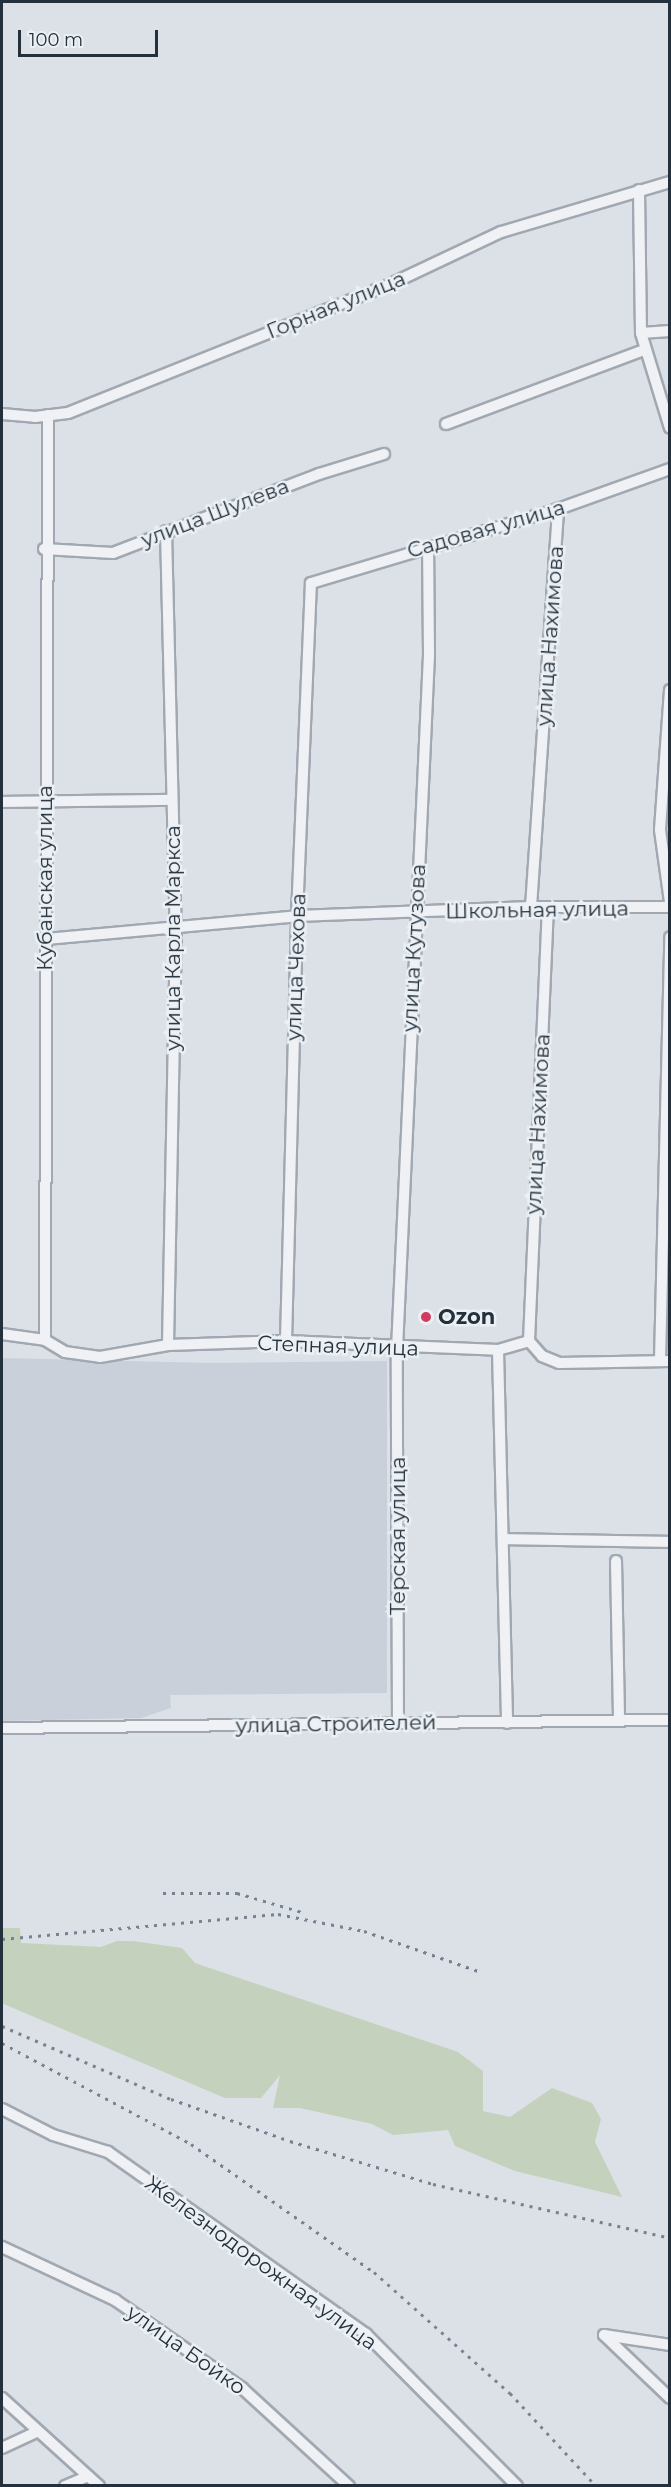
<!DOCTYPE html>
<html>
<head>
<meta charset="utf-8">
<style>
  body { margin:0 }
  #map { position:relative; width:671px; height:2487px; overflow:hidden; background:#dce1e7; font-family:Montserrat,sans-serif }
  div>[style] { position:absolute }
  .built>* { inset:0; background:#cad0d9 }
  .green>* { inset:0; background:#c4d1bd }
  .roads { filter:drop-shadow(2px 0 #a1a8b1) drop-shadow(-2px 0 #a1a8b1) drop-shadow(0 2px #a1a8b1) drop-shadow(0 -2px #a1a8b1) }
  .minor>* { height:10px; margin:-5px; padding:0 5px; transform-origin:5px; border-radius:5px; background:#eff1f5 }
  .rail>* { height:3px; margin-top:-1.5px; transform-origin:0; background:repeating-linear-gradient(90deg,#758291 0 3px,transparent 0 9px) }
  .dots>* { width:16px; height:16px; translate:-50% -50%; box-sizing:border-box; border:3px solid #ebf0f4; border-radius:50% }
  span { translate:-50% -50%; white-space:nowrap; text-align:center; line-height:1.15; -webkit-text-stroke:5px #ebf0f4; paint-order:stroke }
  .street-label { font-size:21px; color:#25303d }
  .poi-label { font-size:21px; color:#25303d; font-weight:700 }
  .left { translate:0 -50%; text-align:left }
  .frame { position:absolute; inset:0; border:3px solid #25303d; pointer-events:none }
  .scale { position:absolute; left:18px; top:30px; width:140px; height:27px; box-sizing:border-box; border:3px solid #25303d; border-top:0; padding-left:8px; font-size:18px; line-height:21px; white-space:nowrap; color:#25303d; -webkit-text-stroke:4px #ebf0f4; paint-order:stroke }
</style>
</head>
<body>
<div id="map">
  <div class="built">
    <i style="clip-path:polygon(2px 1358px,212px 1363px,387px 1361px,387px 1693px,170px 1695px,171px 1708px,141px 1718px,2px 1721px)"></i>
  </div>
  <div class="green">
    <i style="clip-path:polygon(2px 1928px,20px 1928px,21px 1943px,101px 1947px,117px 1941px,133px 1941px,182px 1948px,195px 1963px,458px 2052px,483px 2071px,483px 2111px,510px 2117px,552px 2088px,592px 2103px,601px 2119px,595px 2142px,622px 2197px,515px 2171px,455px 2146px,448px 2130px,393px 2135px,372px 2124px,300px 2108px,273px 2108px,280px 2075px,261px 2098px,225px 2098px,13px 2008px,2px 2003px)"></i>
  </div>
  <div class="roads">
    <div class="minor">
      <i style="left:639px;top:190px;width:143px;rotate:89.2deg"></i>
      <i style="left:641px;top:333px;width:99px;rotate:73deg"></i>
      <i style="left:641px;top:333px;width:29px;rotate:-4deg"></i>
      <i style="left:2px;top:414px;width:33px;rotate:5deg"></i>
      <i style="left:35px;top:417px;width:33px;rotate:-7deg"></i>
      <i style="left:68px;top:413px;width:350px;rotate:-21.8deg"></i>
      <i style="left:393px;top:283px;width:119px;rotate:-25.3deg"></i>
      <i style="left:501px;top:232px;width:176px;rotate:-16.5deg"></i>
      <i style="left:446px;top:424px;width:211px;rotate:-20.5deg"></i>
      <i style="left:166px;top:531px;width:397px;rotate:88.6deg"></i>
      <i style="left:176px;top:928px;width:417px;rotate:91.1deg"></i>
      <i style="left:44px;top:549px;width:69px;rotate:3.3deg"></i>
      <i style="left:113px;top:553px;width:221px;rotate:-21deg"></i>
      <i style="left:319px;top:474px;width:68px;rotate:-17.1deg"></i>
      <i style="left:670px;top:690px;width:140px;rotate:94.1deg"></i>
      <i style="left:660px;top:830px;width:73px;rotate:82.1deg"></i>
      <i style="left:2px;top:802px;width:170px;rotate:-0.7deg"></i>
      <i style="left:531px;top:907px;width:399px;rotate:-86.1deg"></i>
      <i style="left:46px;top:939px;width:252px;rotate:-5.2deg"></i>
      <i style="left:297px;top:916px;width:234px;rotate:-2.2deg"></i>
      <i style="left:531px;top:907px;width:139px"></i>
      <i style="left:2px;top:1334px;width:43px;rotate:7.9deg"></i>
      <i style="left:45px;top:1340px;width:23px;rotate:31deg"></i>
      <i style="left:65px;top:1352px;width:35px;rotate:8deg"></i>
      <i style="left:100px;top:1357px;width:69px;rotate:-10deg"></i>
      <i style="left:168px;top:1345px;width:118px;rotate:-1.9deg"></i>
      <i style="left:286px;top:1341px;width:212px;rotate:2.4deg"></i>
      <i style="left:498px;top:1350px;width:32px;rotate:-16deg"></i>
      <i style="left:529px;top:1341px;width:20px;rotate:49deg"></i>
      <i style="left:542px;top:1356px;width:18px;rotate:22deg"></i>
      <i style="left:559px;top:1363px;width:111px;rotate:-1deg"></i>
      <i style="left:45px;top:1340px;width:925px;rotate:-89.81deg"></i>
      <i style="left:286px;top:1341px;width:425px;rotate:-88.5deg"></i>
      <i style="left:297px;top:916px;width:333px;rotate:-87.6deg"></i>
      <i style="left:311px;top:583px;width:258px;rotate:-16.7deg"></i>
      <i style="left:558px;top:509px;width:119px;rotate:-19.7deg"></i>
      <i style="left:529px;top:1341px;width:434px;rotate:-87.5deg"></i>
      <i style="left:498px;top:1350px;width:373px;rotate:88.6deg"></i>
      <i style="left:660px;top:1360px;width:423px;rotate:-88.6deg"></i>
      <i style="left:503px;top:1539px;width:167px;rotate:1deg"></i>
      <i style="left:616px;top:1561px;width:160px;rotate:88.9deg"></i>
      <i style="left:398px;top:1723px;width:374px;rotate:-90.2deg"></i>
      <i style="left:397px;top:1349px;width:696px;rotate:-87.36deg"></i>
      <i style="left:429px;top:654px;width:107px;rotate:-90.5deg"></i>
      <i style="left:2px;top:1728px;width:668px;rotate:-0.69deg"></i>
      <i style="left:2px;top:2109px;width:57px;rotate:27deg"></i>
      <i style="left:53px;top:2135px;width:58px;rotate:17.2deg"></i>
      <i style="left:108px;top:2152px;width:316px;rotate:35.2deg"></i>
      <i style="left:366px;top:2334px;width:214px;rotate:45.2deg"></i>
      <i style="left:2px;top:2247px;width:125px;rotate:25.1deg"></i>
      <i style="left:115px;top:2300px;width:155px;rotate:34.7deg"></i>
      <i style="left:242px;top:2388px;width:145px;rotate:42.5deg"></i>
      <i style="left:604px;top:2335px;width:91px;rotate:43.7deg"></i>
      <i style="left:604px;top:2335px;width:67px;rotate:8.6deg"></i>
      <i style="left:2px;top:2398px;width:131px;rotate:42.2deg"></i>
      <i style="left:2px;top:2448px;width:38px;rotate:-25deg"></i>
      <i style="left:65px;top:2486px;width:25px;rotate:-23deg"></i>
    </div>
  </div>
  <div class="rail">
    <i style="left:163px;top:1893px;width:74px"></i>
    <i style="left:237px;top:1893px;width:68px;rotate:16.3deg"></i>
    <i style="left:2px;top:1939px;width:277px;rotate:-5.2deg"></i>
    <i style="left:278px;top:1914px;width:88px;rotate:11.2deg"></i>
    <i style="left:364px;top:1931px;width:124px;rotate:19.3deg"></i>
    <i style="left:2px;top:2026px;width:184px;rotate:23.4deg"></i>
    <i style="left:171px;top:2099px;width:126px;rotate:19.4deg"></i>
    <i style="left:290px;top:2141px;width:149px;rotate:16.7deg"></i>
    <i style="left:433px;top:2184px;width:243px;rotate:12.8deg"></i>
    <i style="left:2px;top:2043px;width:214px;rotate:28.1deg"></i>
    <i style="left:191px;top:2144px;width:223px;rotate:35deg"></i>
    <i style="left:374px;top:2272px;width:182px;rotate:41.7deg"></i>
    <i style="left:510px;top:2393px;width:127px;rotate:47.2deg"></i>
  </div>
  <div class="dots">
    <i style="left:426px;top:1317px;background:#d23a60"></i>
  </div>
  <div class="street-label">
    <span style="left:336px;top:305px;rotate:-22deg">Горная улица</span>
    <span style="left:215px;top:513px;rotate:-21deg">улица Шулева</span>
    <span style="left:486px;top:529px;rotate:-16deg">Садовая улица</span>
    <span style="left:550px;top:636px;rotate:-86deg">улица Нахимова</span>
    <span style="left:45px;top:878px;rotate:-90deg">Кубанская улица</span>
    <span style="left:537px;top:910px;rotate:-1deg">Школьная улица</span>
    <span style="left:173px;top:938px;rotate:-90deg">улица Карла Маркса</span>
    <span style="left:414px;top:948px;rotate:-87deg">улица Кутузова</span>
    <span style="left:296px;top:967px;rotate:-88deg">улица Чехова</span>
    <span style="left:538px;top:1124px;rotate:-87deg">улица Нахимова</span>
    <span style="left:338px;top:1346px;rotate:2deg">Степная улица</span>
    <span style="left:398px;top:1536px;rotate:-90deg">Терская улица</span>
    <span style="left:336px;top:1724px;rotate:-1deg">улица Строителей</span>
    <span style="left:261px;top:2263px;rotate:36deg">Железнодорожная улица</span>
    <span style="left:186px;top:2350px;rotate:35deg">улица Бойко</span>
  </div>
  <div class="poi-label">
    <span class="left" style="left:438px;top:1317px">Ozon</span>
  </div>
  <div class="frame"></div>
  <div class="scale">100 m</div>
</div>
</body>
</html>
